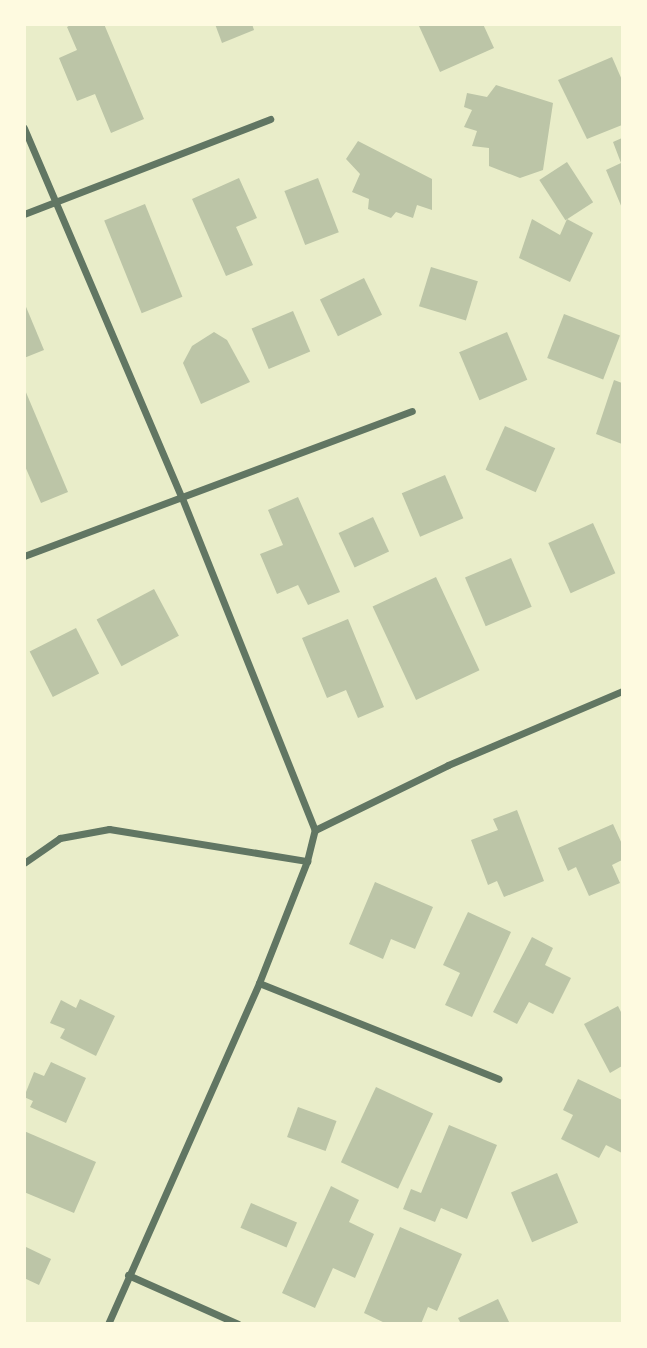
<!DOCTYPE html>
<html>
<head>
<meta charset="utf-8">
<style>
  body { margin:0 }
  #map { position:relative; width:647px; height:1348px; overflow:hidden; background:#e9edc9; font-family:"DM Sans",sans-serif }
  div>[style] { position:absolute }
  .building>* { inset:0; background:#bcc5a7; transform-origin:0 0 }
  .minor>* { height:7px; margin:-3.5px; padding:0 3.5px; transform-origin:3.5px; border-radius:3.5px; background:#617663 }
  span { translate:-50% -50%; white-space:nowrap; text-align:center; line-height:1.15; -webkit-text-stroke:5px #fefae0; paint-order:stroke }
  .frame { position:absolute; inset:0; border:26px solid #fefae0; pointer-events:none }
</style>
</head>
<body>
<div id="map">
  <div class="building">
    <i style="clip-path:polygon(72px 24px,104px 24px,144px 119px,111px 133px,95px 94px,77px 101px,59px 58px,77px 50px,67px 27px)"></i>
    <i style="clip-path:polygon(215px 24px,252px 24px,254px 30px,222px 43px)"></i>
    <i style="clip-path:polygon(423px 24px,483px 24px,494px 48px,440px 72px,419px 26px)"></i>
    <i style="clip-path:polygon(612px 57px,622px 80px,622px 125px,587px 139px,558px 80px)"></i>
    <i style="clip-path:polygon(496px 85px,553px 103px,543px 170px,520px 178px,489px 166px,489px 148px,472px 146px,477px 131px,464px 127px,472px 110px,464px 107px,467px 93px,487px 97px)"></i>
    <i style="clip-path:polygon(622px 138px,622px 208px,606px 170px,621px 163px,613px 142px)"></i>
    <i style="clip-path:polygon(358px 141px,432px 179px,432px 210px,417px 205px,413px 218px,396px 212px,391px 218px,368px 209px,369px 199px,352px 192px,360px 174px,346px 159px)"></i>
    <i style="left:567px;top:162px;width:48px;height:33px;rotate:57deg"></i>
    <i style="clip-path:polygon(239px 178px,257px 218px,236px 227px,253px 265px,226px 276px,192px 199px)"></i>
    <i style="left:318px;top:178px;width:58px;height:36px;rotate:69deg"></i>
    <i style="left:145px;top:204px;width:100px;height:44px;rotate:68deg"></i>
    <i style="clip-path:polygon(532px 219px,560px 235px,567px 219px,593px 233px,570px 282px,519px 258px)"></i>
    <i style="left:431px;top:267px;width:49px;height:41px;rotate:17deg"></i>
    <i style="left:364px;top:278px;width:41px;height:49px;rotate:64deg"></i>
    <i style="clip-path:polygon(24px 302px,44px 350px,24px 358px)"></i>
    <i style="left:293px;top:311px;width:44px;height:45px;rotate:67deg"></i>
    <i style="left:564px;top:314px;width:60px;height:47px;rotate:21deg"></i>
    <i style="clip-path:polygon(214px 332px,227px 340px,250px 382px,201px 404px,183px 363px,192px 346px)"></i>
    <i style="left:507px;top:332px;width:52px;height:52px;rotate:67deg"></i>
    <i style="clip-path:polygon(614px 380px,622px 383px,622px 444px,596px 434px)"></i>
    <i style="clip-path:polygon(25px 390px,68px 492px,41px 503px,24px 464px)"></i>
    <i style="left:505px;top:426px;width:55px;height:48px;rotate:24deg"></i>
    <i style="left:445px;top:475px;width:47px;height:47px;rotate:67deg"></i>
    <i style="clip-path:polygon(298px 497px,340px 592px,308px 605px,298px 585px,277px 594px,260px 554px,283px 545px,268px 510px)"></i>
    <i style="left:373px;top:517px;width:38px;height:38px;rotate:65deg"></i>
    <i style="left:593px;top:523px;width:55px;height:49px;rotate:66deg"></i>
    <i style="left:511px;top:558px;width:53px;height:50px;rotate:67deg"></i>
    <i style="left:436px;top:577px;width:103px;height:70px;rotate:65deg"></i>
    <i style="left:154px;top:589px;width:53px;height:65px;rotate:62deg"></i>
    <i style="clip-path:polygon(348px 619px,384px 707px,358px 718px,346px 690px,327px 698px,302px 638px)"></i>
    <i style="left:76px;top:628px;width:51px;height:52px;rotate:63deg"></i>
    <i style="clip-path:polygon(517px 810px,544px 881px,504px 897px,497px 881px,488px 885px,471px 840px,498px 830px,493px 819px)"></i>
    <i style="clip-path:polygon(613px 824px,622px 844px,622px 860px,612px 865px,620px 883px,589px 896px,576px 867px,568px 871px,558px 848px)"></i>
    <i style="clip-path:polygon(375px 882px,433px 907px,415px 949px,391px 939px,383px 959px,349px 944px)"></i>
    <i style="clip-path:polygon(468px 912px,511px 932px,472px 1017px,445px 1005px,460px 973px,443px 965px)"></i>
    <i style="clip-path:polygon(532px 937px,553px 948px,545px 965px,571px 978px,553px 1014px,529px 1002px,517px 1024px,493px 1012px)"></i>
    <i style="clip-path:polygon(80px 999px,115px 1016px,96px 1056px,60px 1038px,65px 1029px,50px 1023px,61px 1000px,76px 1008px)"></i>
    <i style="clip-path:polygon(618px 1006px,622px 1014px,622px 1066px,610px 1073px,584px 1024px)"></i>
    <i style="clip-path:polygon(51px 1062px,86px 1078px,66px 1123px,30px 1107px,33px 1101px,24px 1097px,34px 1072px,44px 1076px)"></i>
    <i style="clip-path:polygon(578px 1079px,622px 1100px,622px 1153px,606px 1145px,599px 1158px,561px 1139px,573px 1115px,563px 1110px)"></i>
    <i style="left:376px;top:1087px;width:63px;height:83px;rotate:25deg"></i>
    <i style="left:298px;top:1107px;width:41px;height:32px;rotate:20deg"></i>
    <i style="clip-path:polygon(449px 1125px,497px 1145px,467px 1219px,441px 1208px,435px 1222px,403px 1209px,411px 1189px,421px 1193px)"></i>
    <i style="clip-path:polygon(24px 1131px,96px 1162px,74px 1213px,24px 1192px)"></i>
    <i style="left:557px;top:1173px;width:54px;height:50px;rotate:67deg"></i>
    <i style="clip-path:polygon(331px 1186px,359px 1200px,349px 1222px,374px 1234px,355px 1278px,333px 1268px,315px 1308px,282px 1293px)"></i>
    <i style="left:251px;top:1203px;width:50px;height:27px;rotate:23deg"></i>
    <i style="clip-path:polygon(400px 1227px,462px 1254px,437px 1311px,428px 1307px,421px 1324px,387px 1324px,364px 1313px)"></i>
    <i style="clip-path:polygon(24px 1246px,51px 1259px,39px 1285px,24px 1278px)"></i>
    <i style="clip-path:polygon(498px 1299px,510px 1324px,461px 1324px,458px 1318px)"></i>
  </div>
  <div class="minor">
    <i style="left:24px;top:128px;width:402px;rotate:66.9deg"></i>
    <i style="left:182px;top:498px;width:358px;rotate:68.2deg"></i>
    <i style="left:24px;top:214px;width:264px;rotate:-21.1deg"></i>
    <i style="left:24px;top:556px;width:414px;rotate:-20.5deg"></i>
    <i style="left:24px;top:863px;width:44px;rotate:-34.8deg"></i>
    <i style="left:60px;top:838px;width:50px;rotate:-10.4deg"></i>
    <i style="left:109px;top:829px;width:201px;rotate:9.2deg"></i>
    <i style="left:259px;top:983px;width:258px;rotate:21.8deg"></i>
    <i style="left:128px;top:1275px;width:120px;rotate:24deg"></i>
    <i style="left:108px;top:1324px;width:373px;rotate:-66.1deg"></i>
    <i style="left:259px;top:983px;width:131px;rotate:-68.5deg"></i>
    <i style="left:307px;top:861px;width:32px;rotate:-76deg"></i>
    <i style="left:315px;top:830px;width:148px;rotate:-26deg"></i>
    <i style="left:448px;top:765px;width:189px;rotate:-23deg"></i>
  </div>
  <div class="frame"></div>
</div>
</body>
</html>
